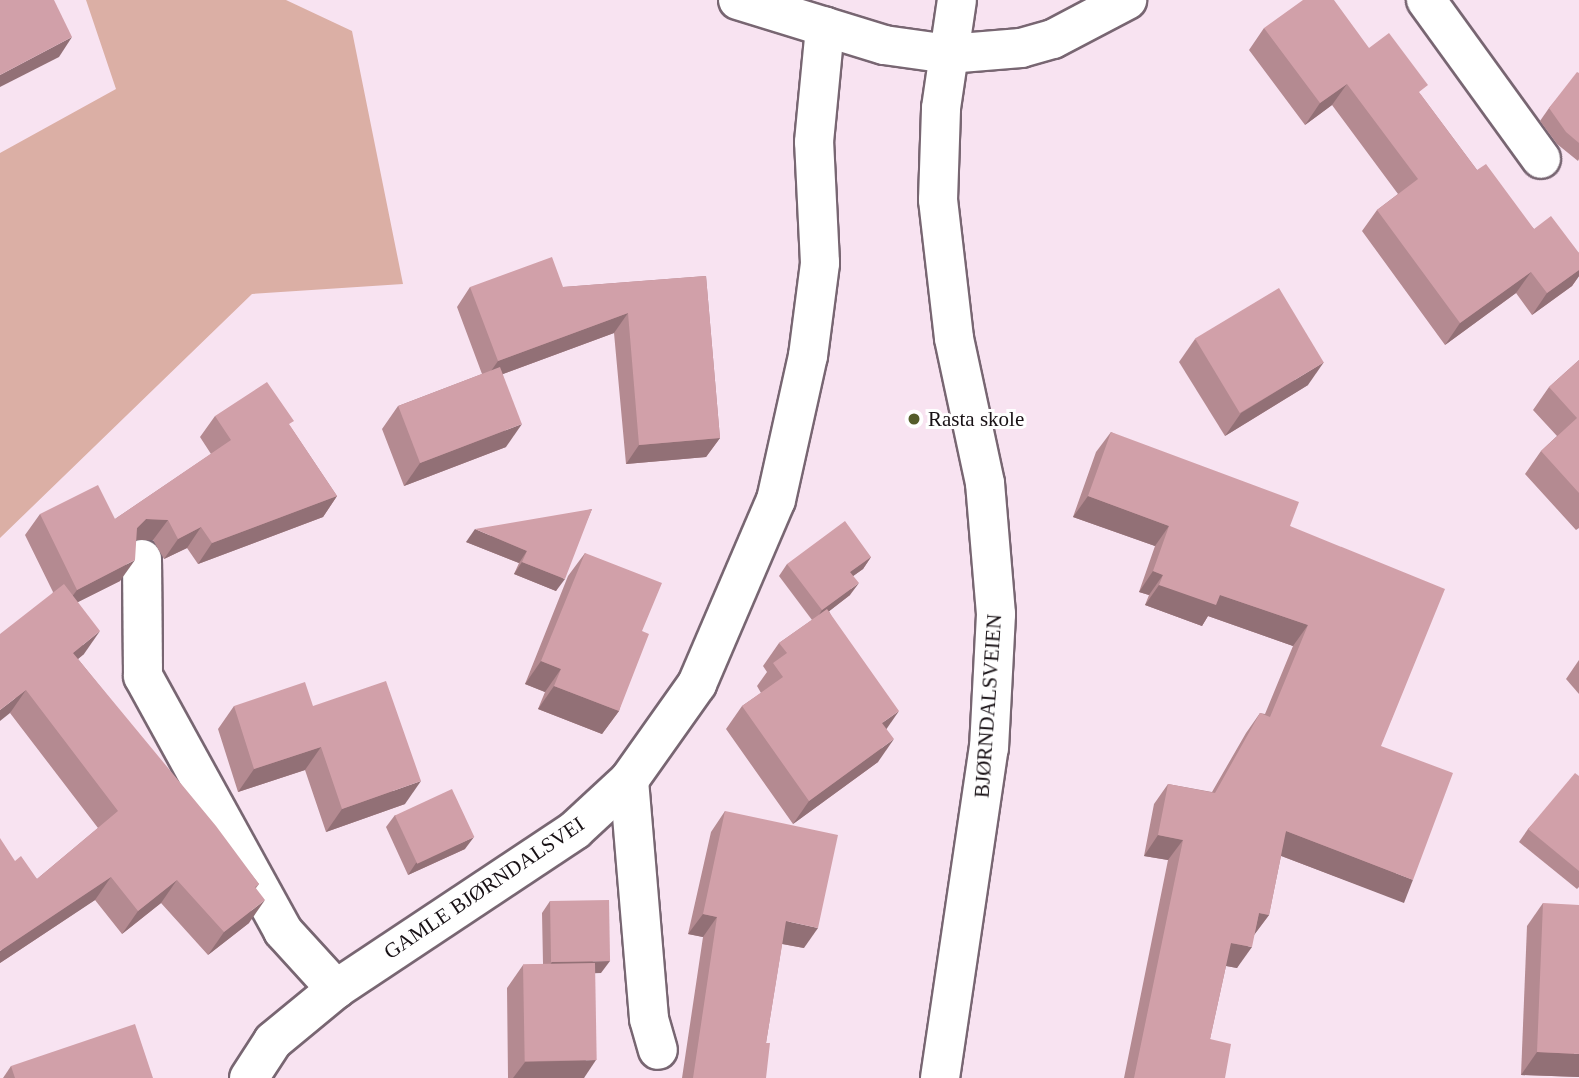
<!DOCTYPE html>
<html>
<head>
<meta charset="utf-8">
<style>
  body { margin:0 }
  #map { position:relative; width:1579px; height:1078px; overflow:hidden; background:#f8e3f1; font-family:"Times New Roman",serif }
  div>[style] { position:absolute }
  .green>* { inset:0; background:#dbafa5 }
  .roads { filter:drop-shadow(2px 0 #786672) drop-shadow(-2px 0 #786672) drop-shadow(0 2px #786672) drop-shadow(0 -2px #786672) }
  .minor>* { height:38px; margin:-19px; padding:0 19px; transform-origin:19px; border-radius:19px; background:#fff }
  .wall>* { inset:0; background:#b48a91 }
  .shaded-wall>* { inset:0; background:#927076; transform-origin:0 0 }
  .building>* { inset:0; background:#d1a0a9; transform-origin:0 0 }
  .dots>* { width:19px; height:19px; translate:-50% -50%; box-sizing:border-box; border:4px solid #fff; border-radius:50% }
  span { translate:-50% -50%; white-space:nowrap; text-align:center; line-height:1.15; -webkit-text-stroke:6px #fff; paint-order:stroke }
  .poi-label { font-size:21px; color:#181115 }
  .left { translate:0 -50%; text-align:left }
  .street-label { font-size:21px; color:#181115 }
</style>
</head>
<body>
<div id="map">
  <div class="green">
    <i style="clip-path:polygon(86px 0,286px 0,352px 31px,403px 284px,252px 294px,0 538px,0 153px,116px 89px)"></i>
  </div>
  <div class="roads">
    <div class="minor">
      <i style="left:738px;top:0;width:153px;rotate:17.1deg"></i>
      <i style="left:884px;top:45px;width:65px;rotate:8deg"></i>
      <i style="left:948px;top:54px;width:73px;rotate:-4.7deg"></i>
      <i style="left:1021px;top:48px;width:33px;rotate:-16deg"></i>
      <i style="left:1053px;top:39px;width:84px;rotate:-27.8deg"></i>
      <i style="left:1426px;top:0;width:196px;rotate:54.1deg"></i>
      <i style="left:142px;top:559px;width:117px;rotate:89.5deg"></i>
      <i style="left:143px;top:676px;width:291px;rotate:61.2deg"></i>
      <i style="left:283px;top:931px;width:79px;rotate:47.6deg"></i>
      <i style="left:629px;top:780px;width:240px;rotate:85.2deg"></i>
      <i style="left:649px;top:1019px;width:32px;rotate:74deg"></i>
      <i style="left:249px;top:1078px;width:44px;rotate:-57deg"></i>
      <i style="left:273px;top:1041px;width:82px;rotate:-39.5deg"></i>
      <i style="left:336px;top:989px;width:287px;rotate:-33.6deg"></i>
      <i style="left:575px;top:830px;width:74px;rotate:-42.8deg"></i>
      <i style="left:629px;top:780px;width:118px;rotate:-54.7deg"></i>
      <i style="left:697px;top:684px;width:200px;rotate:-66.8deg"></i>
      <i style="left:776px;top:500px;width:148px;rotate:-77.5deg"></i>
      <i style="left:808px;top:356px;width:94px;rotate:-82.6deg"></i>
      <i style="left:820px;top:263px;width:121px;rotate:-92.8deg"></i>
      <i style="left:814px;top:142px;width:116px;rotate:-84.5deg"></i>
      <i style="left:940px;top:1078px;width:334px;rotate:-81.6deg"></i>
      <i style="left:989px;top:748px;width:134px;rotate:-87deg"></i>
      <i style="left:996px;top:614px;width:131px;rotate:-94.8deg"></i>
      <i style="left:985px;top:483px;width:148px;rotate:-102.1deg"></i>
      <i style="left:954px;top:338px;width:139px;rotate:-96.6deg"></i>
      <i style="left:938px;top:200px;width:92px;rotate:-88.1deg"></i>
      <i style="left:941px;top:108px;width:109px;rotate:-81.6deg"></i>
    </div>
  </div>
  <div class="wall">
    <i style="clip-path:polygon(1264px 28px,1369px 48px,1421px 95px,1477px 170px,1534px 229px,1579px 253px,1579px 276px,1572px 286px,1532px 315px,1516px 293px,1445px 345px,1362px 231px,1377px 210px,1398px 194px,1332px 105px,1305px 125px,1249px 50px)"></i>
    <i style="clip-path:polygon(1579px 73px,1579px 159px,1578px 161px,1557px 144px,1540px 121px,1549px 108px)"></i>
    <i style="clip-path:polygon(706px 276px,720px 438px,706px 457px,626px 464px,614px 333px,503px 374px,506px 447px,404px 486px,382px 429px,398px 406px,482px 374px,457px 307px,470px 287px,563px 287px)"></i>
    <i style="clip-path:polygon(1195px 339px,1308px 385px,1225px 436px,1179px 362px)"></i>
    <i style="clip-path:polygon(1579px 360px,1579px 528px,1576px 530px,1525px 474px,1541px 451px,1557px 436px,1533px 410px,1549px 387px)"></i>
    <i style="clip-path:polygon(215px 416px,290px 426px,337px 496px,323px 517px,198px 564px,187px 548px,164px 559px,153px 540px,136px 540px,120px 581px,78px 602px,84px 654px,78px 659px,259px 884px,256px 888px,249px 923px,208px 955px,161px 903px,122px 934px,95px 900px,0 963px,15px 861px,37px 879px,98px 828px,10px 713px,53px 592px,25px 535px,40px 514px,115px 519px,211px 454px,200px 437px)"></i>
    <i style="clip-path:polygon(1111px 432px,1290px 526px,1381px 746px,1399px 900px,1281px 856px,1269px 915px,1254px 935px,1237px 968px,1226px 966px,1210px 1039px,1225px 1078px,1124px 1078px,1168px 860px,1144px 856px,1154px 804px,1168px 784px,1212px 792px,1246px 733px,1260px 713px,1265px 714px,1293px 646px,1208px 616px,1202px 626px,1145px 605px,1149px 595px,1139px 592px,1155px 546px,1073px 517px,1096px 452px)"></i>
    <i style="clip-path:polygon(592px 509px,556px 591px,514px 574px,519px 563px,466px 542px)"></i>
    <i style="clip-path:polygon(585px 553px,642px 631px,619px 711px,602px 734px,538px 709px,545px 692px,525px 684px,568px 576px)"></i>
    <i style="clip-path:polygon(871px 557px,863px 569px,853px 576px,850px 595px,829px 611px,886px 729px,878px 762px,793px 824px,726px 729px,742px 706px,761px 693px,757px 686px,767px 672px,763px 666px,779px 643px,812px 620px,779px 576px,787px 564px)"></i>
    <i style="clip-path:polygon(1579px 660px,1579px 694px,1566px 679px)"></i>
    <i style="clip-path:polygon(234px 706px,313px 706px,405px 804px,326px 832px,305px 770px,238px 792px,218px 729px)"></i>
    <i style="clip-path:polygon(1579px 776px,1579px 887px,1577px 889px,1519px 842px,1528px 829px)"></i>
    <i style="clip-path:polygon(725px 811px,804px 948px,782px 944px,766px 1043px,766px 1078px,682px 1078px,703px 937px,688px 934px,711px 832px)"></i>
    <i style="clip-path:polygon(395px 815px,465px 849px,408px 875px,386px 827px)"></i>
    <i style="clip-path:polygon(550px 901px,601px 973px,595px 973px,584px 1078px,508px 1078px,507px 988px,523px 965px,543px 964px,542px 913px)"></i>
    <i style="clip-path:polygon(1543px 903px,1579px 1077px,1521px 1075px,1527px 926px)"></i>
    <i style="clip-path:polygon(11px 1066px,153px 1078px,3px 1078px)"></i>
  </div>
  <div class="shaded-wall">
    <i style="clip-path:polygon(72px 37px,59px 57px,0 87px,0 75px)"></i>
    <i style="clip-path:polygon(1347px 84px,1332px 105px,1305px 125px,1320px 103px)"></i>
    <i style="clip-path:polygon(1579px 270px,1579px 276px,1572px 286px,1532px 315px,1547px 293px)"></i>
    <i style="clip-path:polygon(1531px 272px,1516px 293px,1445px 345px,1460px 323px)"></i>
    <i style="clip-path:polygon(628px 313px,614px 333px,484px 381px,498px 361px)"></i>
    <i style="clip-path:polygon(1324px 362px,1308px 385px,1225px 436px,1241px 413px)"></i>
    <i style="clip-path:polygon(522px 424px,506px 447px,404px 486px,420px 463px)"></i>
    <i style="clip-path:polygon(720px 438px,706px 457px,626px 464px,639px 445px)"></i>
    <i style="clip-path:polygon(337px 496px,323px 517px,198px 564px,212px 543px)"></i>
    <i style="clip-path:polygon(1088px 496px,1169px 526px,1155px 546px,1073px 517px)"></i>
    <i style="clip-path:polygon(146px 519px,168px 520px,153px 540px,132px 540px,137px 528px)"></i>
    <i style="clip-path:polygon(201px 527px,187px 548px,164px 559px,178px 539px)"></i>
    <i style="clip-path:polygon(475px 529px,527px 551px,519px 563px,466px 542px)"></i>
    <i style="clip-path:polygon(871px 557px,863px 569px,842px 584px,850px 572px)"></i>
    <i style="clip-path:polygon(135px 560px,120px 581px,62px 610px,77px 590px)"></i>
    <i style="clip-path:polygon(522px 562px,565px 579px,556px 591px,514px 574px)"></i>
    <i style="clip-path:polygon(1153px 571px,1163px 575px,1149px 595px,1139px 592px)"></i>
    <i style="clip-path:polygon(859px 583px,850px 595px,814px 623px,822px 610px)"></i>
    <i style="clip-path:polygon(1159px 585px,1220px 595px,1308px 625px,1293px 646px,1208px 616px,1202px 626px,1145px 605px)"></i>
    <i style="clip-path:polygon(100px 631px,84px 654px,57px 676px,73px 653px)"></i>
    <i style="clip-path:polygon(541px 661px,561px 669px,545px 692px,525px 684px)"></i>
    <i style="clip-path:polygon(554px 686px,619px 711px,602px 734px,538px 709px)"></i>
    <i style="clip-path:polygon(26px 690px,10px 713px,0 721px,0 710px)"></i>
    <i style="clip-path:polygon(899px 711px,883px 734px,882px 723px)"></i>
    <i style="clip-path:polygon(894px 739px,878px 762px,793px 824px,809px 801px)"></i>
    <i style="clip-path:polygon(321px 747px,305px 770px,238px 792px,254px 769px)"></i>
    <i style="clip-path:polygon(421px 781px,405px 804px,326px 832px,342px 809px)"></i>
    <i style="left:1286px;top:831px;width:136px;height:25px;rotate:21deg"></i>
    <i style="clip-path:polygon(1158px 835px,1183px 840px,1168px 860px,1144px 856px)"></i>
    <i style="clip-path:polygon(474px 837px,465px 849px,408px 875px,416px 863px)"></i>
    <i style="clip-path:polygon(111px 877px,95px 900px,0 963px,0 951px)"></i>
    <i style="clip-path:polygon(177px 880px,161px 903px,122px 934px,138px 911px)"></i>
    <i style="clip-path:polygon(265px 900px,249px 923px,208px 955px,224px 932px)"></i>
    <i style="clip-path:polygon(1259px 913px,1269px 915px,1254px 935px)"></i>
    <i style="clip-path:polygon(703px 914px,717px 917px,703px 937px,688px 934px)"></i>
    <i style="clip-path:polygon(786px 921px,818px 928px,804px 948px,772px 942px)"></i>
    <i style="clip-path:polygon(1231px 943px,1252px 947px,1237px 968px,1216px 964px)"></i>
    <i style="clip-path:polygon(610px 961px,601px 973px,543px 975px,552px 962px)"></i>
    <i style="clip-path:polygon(1537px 1052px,1579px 1054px,1579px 1077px,1521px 1075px)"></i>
    <i style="clip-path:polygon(596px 1060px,584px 1078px,513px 1078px,525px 1062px)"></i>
  </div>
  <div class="building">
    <i style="clip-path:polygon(0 0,54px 0,72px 37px,0 75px)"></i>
    <i style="clip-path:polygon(1303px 0,1334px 0,1369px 48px,1389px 33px,1428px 85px,1419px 92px,1477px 170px,1486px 164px,1534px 229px,1551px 216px,1579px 253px,1579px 270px,1547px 293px,1531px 272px,1460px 323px,1377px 210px,1418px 179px,1347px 84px,1320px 103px,1264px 28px)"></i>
    <i style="clip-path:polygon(1577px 72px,1579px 73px,1579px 143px,1566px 132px,1549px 108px)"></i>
    <i style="clip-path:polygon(552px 257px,563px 287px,706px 276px,720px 438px,639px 445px,628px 313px,498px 361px,470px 287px)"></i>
    <i style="left:1279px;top:288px;width:87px;height:98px;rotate:59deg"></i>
    <i style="clip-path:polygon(1579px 360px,1579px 493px,1541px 451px,1577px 418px,1549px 387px)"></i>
    <i style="left:500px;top:367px;width:61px;height:109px;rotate:69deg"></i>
    <i style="clip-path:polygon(267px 382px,294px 421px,289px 424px,337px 496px,212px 543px,201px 527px,178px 539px,168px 520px,146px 519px,137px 528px,135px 560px,77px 590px,40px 514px,98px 485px,115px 519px,231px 440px,215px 416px)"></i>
    <i style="clip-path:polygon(1111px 432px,1299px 502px,1290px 526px,1445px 589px,1381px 746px,1453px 773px,1413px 880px,1286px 831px,1269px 915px,1259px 913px,1252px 947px,1231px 943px,1210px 1039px,1231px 1044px,1225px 1078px,1134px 1078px,1183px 840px,1158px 835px,1168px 784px,1215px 793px,1260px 713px,1270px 717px,1308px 625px,1220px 595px,1216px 605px,1159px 585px,1163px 575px,1153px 571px,1169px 526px,1088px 496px)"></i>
    <i style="clip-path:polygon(592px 509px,565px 579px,522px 562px,527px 551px,475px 529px)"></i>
    <i style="clip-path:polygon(845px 521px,871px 557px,850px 572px,859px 583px,822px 610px,787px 564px)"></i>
    <i style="clip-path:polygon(585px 553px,662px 583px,642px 631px,649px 634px,619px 711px,554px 686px,561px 669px,541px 661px)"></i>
    <i style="clip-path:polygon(64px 584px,100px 631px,73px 653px,216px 826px,259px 884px,255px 887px,265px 900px,224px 932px,177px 880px,138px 911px,111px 877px,0 951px,0 838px,15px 861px,21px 856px,37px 879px,118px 811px,26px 690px,0 710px,0 634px)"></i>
    <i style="clip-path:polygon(827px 609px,899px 711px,882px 723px,894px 739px,809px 801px,742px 706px,783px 677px,773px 663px,787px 653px,779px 643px)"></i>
    <i style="clip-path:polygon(386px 681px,421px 781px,342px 809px,321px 747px,254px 769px,234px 706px,305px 682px,313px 706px)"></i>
    <i style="clip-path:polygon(1575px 773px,1579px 776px,1579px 871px,1528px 829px)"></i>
    <i style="left:452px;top:789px;width:53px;height:63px;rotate:65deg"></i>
    <i style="clip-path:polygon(725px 811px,838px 835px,818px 928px,786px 921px,766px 1043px,770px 1043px,766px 1078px,693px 1078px,717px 917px,703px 914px)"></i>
    <i style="left:609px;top:900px;width:61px;height:59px;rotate:89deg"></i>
    <i style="clip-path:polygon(1543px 903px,1579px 905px,1579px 1054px,1537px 1052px)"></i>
    <i style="left:595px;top:963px;width:97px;height:72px;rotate:89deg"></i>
    <i style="clip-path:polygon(135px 1024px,153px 1078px,15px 1078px,11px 1066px)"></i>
  </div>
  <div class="dots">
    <i style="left:914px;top:419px;background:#545c2a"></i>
  </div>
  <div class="poi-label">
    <span class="left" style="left:928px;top:419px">Rasta skole</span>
  </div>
  <div class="street-label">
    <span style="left:988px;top:706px;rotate:-86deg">BJØRNDALSVEIEN</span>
    <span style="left:484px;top:888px;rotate:-34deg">GAMLE BJØRNDALSVEI</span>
  </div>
</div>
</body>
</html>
